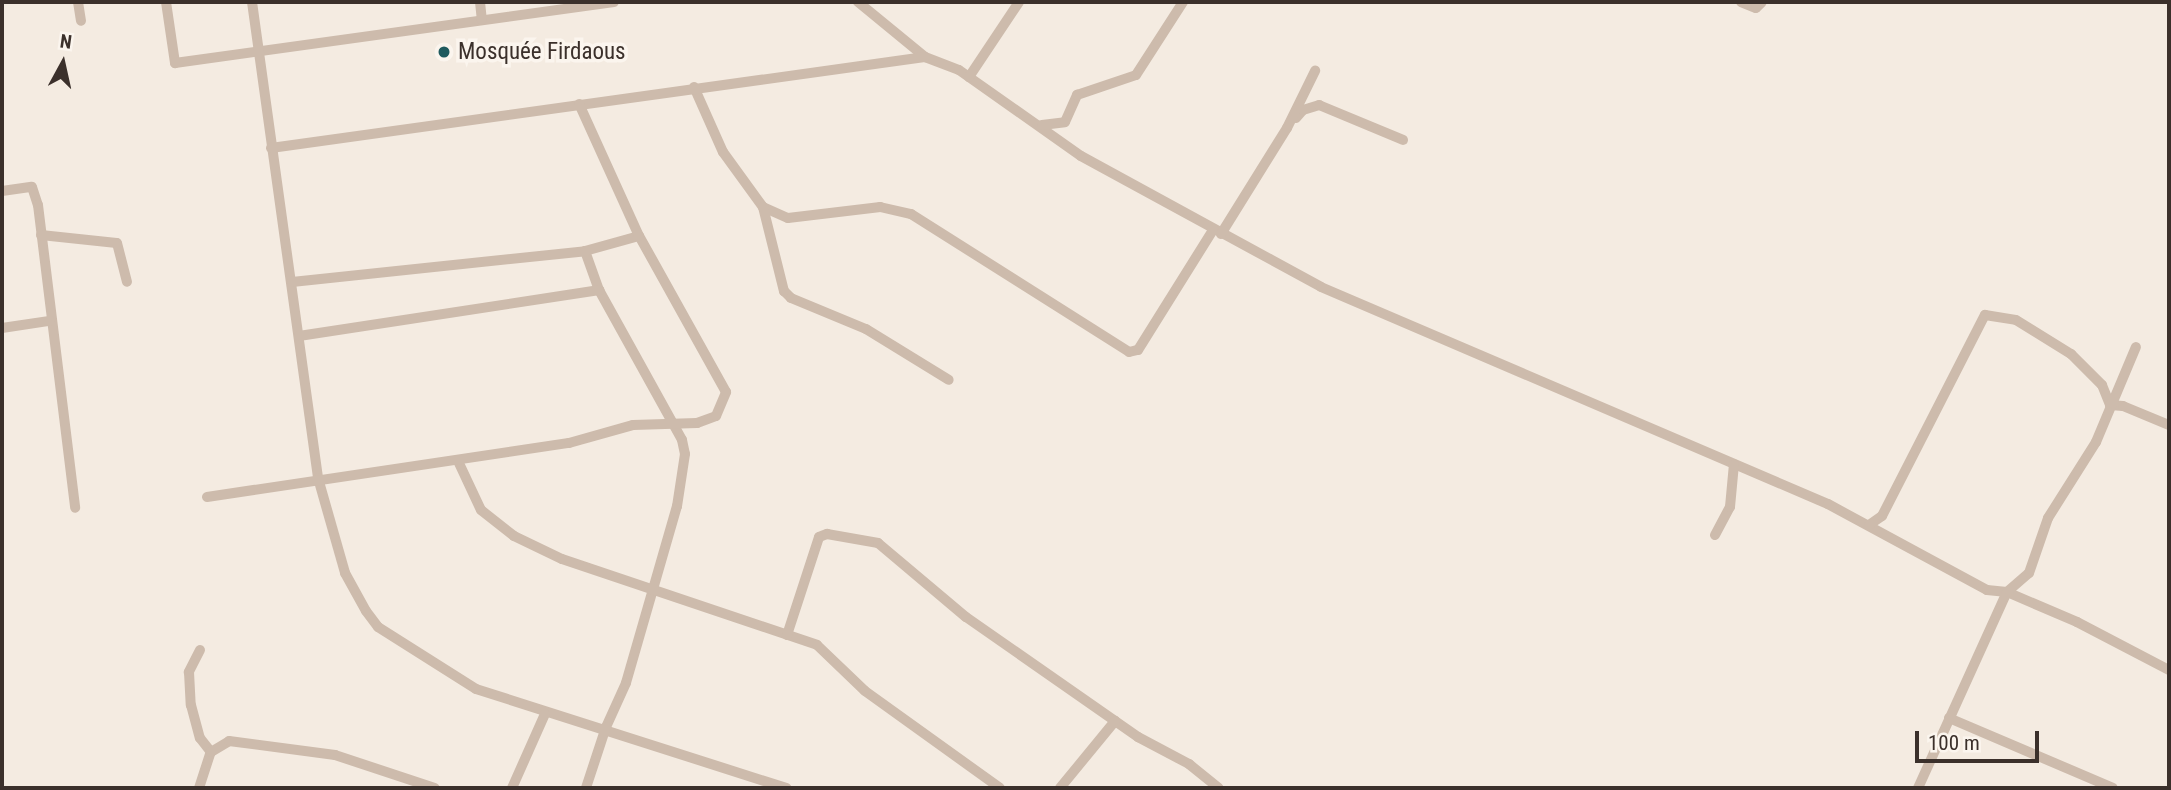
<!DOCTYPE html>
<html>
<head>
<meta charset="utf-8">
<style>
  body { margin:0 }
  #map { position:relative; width:2171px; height:790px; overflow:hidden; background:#f4ebe1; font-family:"Roboto Condensed",sans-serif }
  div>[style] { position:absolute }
  .minor>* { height:10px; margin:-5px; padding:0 5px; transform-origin:5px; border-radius:5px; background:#cdbbac }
  .dots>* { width:19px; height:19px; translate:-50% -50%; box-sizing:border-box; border:4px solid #fbf5ee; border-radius:50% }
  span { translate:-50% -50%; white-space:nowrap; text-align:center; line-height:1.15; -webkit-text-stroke:7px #fbf5ee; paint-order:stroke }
  .poi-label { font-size:23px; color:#3b302b }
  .left { translate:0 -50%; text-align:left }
  .frame { position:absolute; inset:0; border:4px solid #3b302b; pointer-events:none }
  .north { position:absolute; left:28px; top:28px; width:70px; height:70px; -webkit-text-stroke:5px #fbf5ee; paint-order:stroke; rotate:8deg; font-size:19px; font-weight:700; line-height:28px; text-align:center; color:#3b302b }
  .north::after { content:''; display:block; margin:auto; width:24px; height:32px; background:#3b302b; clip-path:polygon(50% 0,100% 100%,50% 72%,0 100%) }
  .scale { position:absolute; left:1915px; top:731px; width:124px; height:32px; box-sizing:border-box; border:4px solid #3b302b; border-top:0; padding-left:9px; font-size:21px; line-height:24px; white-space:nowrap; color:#3b302b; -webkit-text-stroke:5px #fbf5ee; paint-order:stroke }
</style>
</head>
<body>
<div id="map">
  <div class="minor">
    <i style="left:78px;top:2px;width:19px;rotate:81deg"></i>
    <i style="left:166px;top:2px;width:62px;rotate:81.6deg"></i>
    <i style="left:175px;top:63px;width:443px;rotate:-7.9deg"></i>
    <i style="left:252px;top:2px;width:481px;rotate:82.1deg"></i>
    <i style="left:318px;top:478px;width:99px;rotate:74.1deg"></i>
    <i style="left:345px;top:573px;width:43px;rotate:61.1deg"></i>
    <i style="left:366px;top:611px;width:20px;rotate:53deg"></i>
    <i style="left:378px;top:627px;width:116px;rotate:32.3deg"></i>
    <i style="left:476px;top:689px;width:326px;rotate:17.7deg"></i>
    <i style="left:480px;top:2px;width:18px;rotate:84deg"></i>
    <i style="left:858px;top:2px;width:87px;rotate:39.4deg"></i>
    <i style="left:925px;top:57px;width:36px;rotate:21deg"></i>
    <i style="left:959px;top:70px;width:149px;rotate:35.2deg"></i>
    <i style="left:1081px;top:156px;width:273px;rotate:28.6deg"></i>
    <i style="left:1321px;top:287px;width:551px;rotate:23.17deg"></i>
    <i style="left:1828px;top:504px;width:181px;rotate:28.4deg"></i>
    <i style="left:1987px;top:590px;width:20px;rotate:6deg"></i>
    <i style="left:2007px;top:592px;width:76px;rotate:23.2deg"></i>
    <i style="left:2077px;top:622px;width:104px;rotate:27.6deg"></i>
    <i style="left:1741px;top:2px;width:16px;rotate:22deg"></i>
    <i style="left:1756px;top:8px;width:8px;rotate:-45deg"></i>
    <i style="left:969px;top:77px;width:90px;rotate:-56.3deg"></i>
    <i style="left:694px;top:87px;width:71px;rotate:66deg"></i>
    <i style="left:723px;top:152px;width:68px;rotate:54deg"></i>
    <i style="left:763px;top:207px;width:27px;rotate:24deg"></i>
    <i style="left:788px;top:218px;width:93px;rotate:-6.8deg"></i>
    <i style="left:880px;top:207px;width:32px;rotate:13deg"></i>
    <i style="left:911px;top:214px;width:258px;rotate:32.3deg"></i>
    <i style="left:1129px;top:352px;width:9px;rotate:-13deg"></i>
    <i style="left:1138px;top:350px;width:142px;rotate:-58deg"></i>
    <i style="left:1296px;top:118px;width:11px;rotate:-49deg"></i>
    <i style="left:1303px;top:110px;width:17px;rotate:-17deg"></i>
    <i style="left:1319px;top:105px;width:91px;rotate:22.6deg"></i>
    <i style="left:1042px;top:125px;width:23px;rotate:-7deg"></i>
    <i style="left:1065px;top:122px;width:30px;rotate:-66deg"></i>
    <i style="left:1077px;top:95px;width:62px;rotate:-18.7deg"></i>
    <i style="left:1136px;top:75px;width:87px;rotate:-57.2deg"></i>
    <i style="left:271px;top:148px;width:660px;rotate:-7.92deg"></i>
    <i style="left:2px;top:191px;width:30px;rotate:-8deg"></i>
    <i style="left:32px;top:187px;width:19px;rotate:72deg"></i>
    <i style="left:38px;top:205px;width:305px;rotate:83deg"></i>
    <i style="left:763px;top:207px;width:87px;rotate:76deg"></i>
    <i style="left:784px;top:291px;width:10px;rotate:45deg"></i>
    <i style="left:791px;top:298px;width:81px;rotate:22.5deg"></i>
    <i style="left:866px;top:329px;width:97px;rotate:31.6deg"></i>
    <i style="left:1221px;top:234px;width:125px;rotate:-58.1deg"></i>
    <i style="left:1287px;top:128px;width:64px;rotate:-63.8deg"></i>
    <i style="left:41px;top:235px;width:76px;rotate:6deg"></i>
    <i style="left:117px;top:243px;width:40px;rotate:75.6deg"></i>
    <i style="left:585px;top:251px;width:41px;rotate:70.3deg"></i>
    <i style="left:599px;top:290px;width:171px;rotate:61deg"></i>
    <i style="left:682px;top:440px;width:14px;rotate:78deg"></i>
    <i style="left:685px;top:454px;width:53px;rotate:98.7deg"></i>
    <i style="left:677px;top:506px;width:184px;rotate:106.1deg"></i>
    <i style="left:626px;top:683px;width:48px;rotate:114.4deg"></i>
    <i style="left:606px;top:727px;width:64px;rotate:108.2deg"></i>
    <i style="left:292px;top:282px;width:295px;rotate:-6deg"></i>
    <i style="left:585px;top:251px;width:56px;rotate:-15.5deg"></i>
    <i style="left:2px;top:328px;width:48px;rotate:-8.5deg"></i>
    <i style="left:299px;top:336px;width:304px;rotate:-8.7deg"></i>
    <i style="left:458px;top:461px;width:54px;rotate:64.9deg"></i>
    <i style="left:481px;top:510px;width:42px;rotate:38.2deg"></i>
    <i style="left:514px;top:536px;width:53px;rotate:25.6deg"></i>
    <i style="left:562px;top:559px;width:269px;rotate:18.6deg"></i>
    <i style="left:817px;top:645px;width:66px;rotate:43.8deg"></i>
    <i style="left:865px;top:691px;width:166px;rotate:35.7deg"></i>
    <i style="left:207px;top:497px;width:366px;rotate:-8.5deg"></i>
    <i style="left:569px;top:443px;width:66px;rotate:-15.7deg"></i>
    <i style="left:633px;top:425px;width:64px;rotate:-1.8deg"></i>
    <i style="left:697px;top:423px;width:20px;rotate:-20deg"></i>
    <i style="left:716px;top:416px;width:26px;rotate:-67deg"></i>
    <i style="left:726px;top:392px;width:179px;rotate:-119.1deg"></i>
    <i style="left:639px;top:236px;width:145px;rotate:-114.4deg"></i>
    <i style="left:1869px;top:525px;width:16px;rotate:-35deg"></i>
    <i style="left:1882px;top:516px;width:226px;rotate:-62.9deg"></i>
    <i style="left:1985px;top:315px;width:31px;rotate:9deg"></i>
    <i style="left:2016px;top:320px;width:65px;rotate:31.7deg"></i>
    <i style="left:2071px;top:354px;width:44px;rotate:45deg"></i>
    <i style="left:2102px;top:385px;width:22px;rotate:68deg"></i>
    <i style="left:2110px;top:405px;width:13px;rotate:4deg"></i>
    <i style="left:2123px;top:406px;width:50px;rotate:22.4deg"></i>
    <i style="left:1715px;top:535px;width:32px;rotate:-62deg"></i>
    <i style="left:1730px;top:507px;width:43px;rotate:-84.7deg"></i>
    <i style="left:787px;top:635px;width:103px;rotate:-71.9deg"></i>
    <i style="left:819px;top:537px;width:9px;rotate:-21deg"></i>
    <i style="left:827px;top:534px;width:52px;rotate:10deg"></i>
    <i style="left:878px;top:543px;width:115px;rotate:40.1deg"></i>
    <i style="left:966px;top:617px;width:210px;rotate:34.9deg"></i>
    <i style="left:1138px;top:737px;width:58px;rotate:27.9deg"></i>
    <i style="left:1189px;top:764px;width:38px;rotate:39deg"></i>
    <i style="left:200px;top:650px;width:25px;rotate:117deg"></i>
    <i style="left:189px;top:672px;width:33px;rotate:87deg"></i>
    <i style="left:191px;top:705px;width:34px;rotate:75deg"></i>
    <i style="left:200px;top:738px;width:18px;rotate:52deg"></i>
    <i style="left:1949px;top:718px;width:178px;rotate:23.1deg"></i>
    <i style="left:199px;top:788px;width:38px;rotate:-72deg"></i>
    <i style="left:211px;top:752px;width:21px;rotate:-31deg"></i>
    <i style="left:229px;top:741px;width:107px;rotate:7.5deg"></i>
    <i style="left:335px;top:755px;width:105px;rotate:18.3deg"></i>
    <i style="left:512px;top:788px;width:81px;rotate:-66deg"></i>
    <i style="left:1060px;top:788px;width:87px;rotate:-50.6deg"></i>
    <i style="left:1918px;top:788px;width:215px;rotate:-65.6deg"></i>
    <i style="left:2007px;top:592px;width:29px;rotate:-41deg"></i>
    <i style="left:2029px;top:573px;width:58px;rotate:-70.9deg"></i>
    <i style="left:2048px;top:518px;width:90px;rotate:-57.7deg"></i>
    <i style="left:2096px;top:442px;width:103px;rotate:-67.2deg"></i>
  </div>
  <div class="dots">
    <i style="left:444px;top:52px;background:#1f5a5e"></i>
  </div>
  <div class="poi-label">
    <span class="left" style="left:458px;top:52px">Mosquée Firdaous</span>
  </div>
  <div class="frame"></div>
  <div class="north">N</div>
  <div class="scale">100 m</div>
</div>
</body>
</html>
